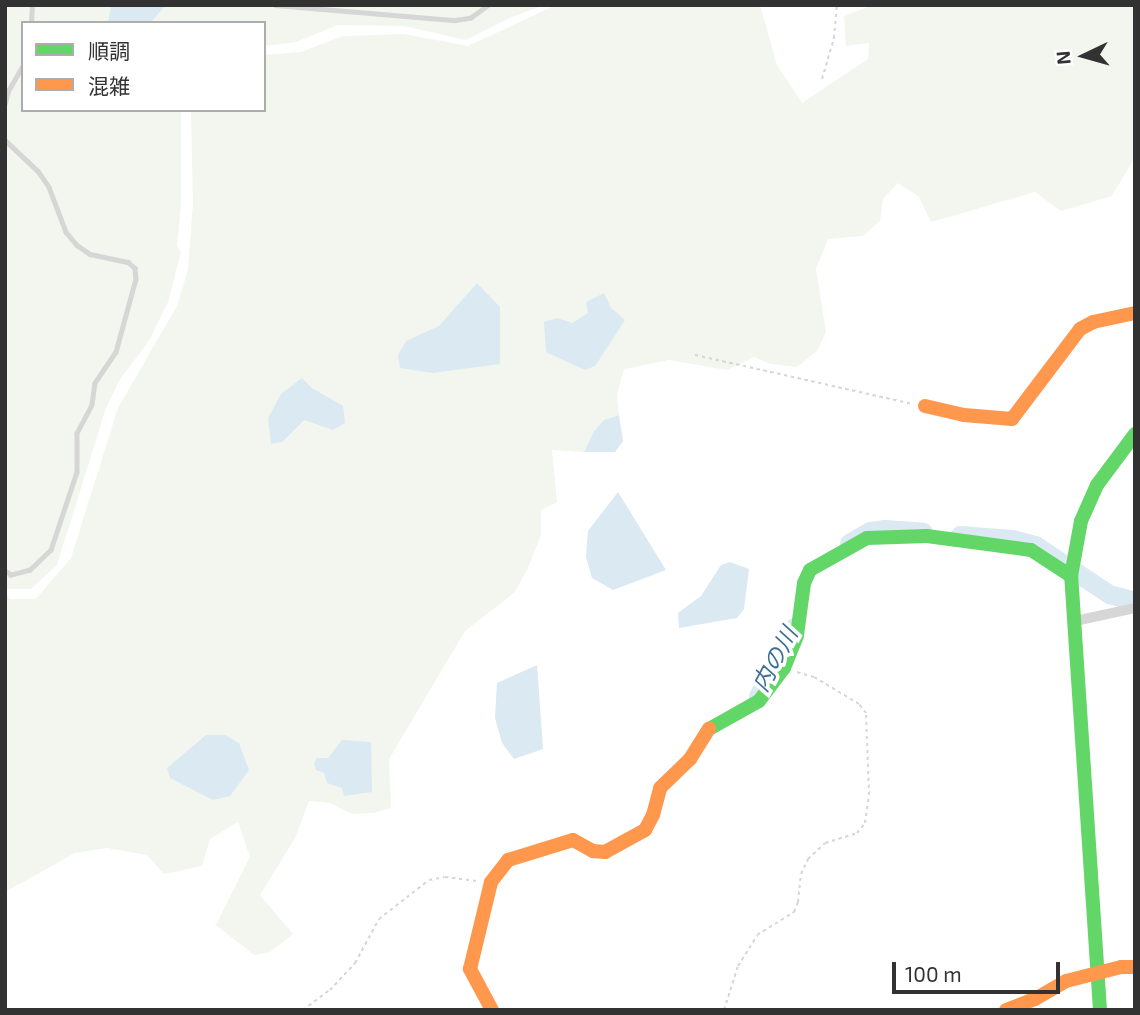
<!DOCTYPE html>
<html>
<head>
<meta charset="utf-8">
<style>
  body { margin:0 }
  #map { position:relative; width:1140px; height:1015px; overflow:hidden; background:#fff; font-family:"Exo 2","Noto Sans JP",sans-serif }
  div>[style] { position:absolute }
  .green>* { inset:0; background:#f2f6ee }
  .water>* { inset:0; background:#dbe9f3 }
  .river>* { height:19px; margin:-9.5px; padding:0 9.5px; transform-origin:9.5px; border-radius:9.5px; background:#dbe9f3 }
  .path>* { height:2px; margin-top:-1px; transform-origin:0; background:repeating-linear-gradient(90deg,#d6d6d6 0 3.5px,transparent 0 7px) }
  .lane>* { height:4.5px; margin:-2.25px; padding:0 2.25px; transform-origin:2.25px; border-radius:2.25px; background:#d6d6d6 }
  .street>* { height:10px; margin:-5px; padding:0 5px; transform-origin:5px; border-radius:5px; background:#d6d6d6 }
  .fast>* { height:14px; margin:-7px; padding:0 7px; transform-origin:7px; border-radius:7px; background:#63d668 }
  .slow>* { height:14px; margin:-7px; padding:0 7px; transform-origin:7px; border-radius:7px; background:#ff974d }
  span { translate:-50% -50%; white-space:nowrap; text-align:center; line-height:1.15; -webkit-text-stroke:7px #fff; paint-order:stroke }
  .water-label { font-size:23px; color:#3c6f98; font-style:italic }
  .frame { position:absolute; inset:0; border:7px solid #323232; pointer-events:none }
  .legend { position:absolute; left:21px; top:21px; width:245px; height:91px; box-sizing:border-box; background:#fff; border:2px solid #adadad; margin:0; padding:9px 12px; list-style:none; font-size:21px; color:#323232 }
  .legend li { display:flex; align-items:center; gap:14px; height:35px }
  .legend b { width:35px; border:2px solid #adadad }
  .north { position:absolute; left:1049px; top:21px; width:70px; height:70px; -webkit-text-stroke:5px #fff; paint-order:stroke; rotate:265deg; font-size:19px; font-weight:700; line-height:28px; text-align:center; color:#323232 }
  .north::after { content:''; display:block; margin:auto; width:24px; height:32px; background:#323232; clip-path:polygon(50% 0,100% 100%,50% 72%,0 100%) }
  .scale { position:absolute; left:892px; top:962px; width:168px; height:32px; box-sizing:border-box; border:4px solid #323232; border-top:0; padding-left:9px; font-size:21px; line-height:24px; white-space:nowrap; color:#323232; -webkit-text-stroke:5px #fff; paint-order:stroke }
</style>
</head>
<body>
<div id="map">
  <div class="green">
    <i style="clip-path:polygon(5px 5px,544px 5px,512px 17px,466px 40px,404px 26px,338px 25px,296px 42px,264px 46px,264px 23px,23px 23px,23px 110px,181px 110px,181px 205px,177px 246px,181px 252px,168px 302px,149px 341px,120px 379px,106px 408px,57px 565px,31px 589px,5px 589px)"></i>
    <i style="clip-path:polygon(556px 5px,760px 5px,777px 65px,802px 103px,868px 59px,869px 43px,846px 46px,844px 16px,873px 5px,1135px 5px,1135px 157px,1112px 196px,1061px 211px,1035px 192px,931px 222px,919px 197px,898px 183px,883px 199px,880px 221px,863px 236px,828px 239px,816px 269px,826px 332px,817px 351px,797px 367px,770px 364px,754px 357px,727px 370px,669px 360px,624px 369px,617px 394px,619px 415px,604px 420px,594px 431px,584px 452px,552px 450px,557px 502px,541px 510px,541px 535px,528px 568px,515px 592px,465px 631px,389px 759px,391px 808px,374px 813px,352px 814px,330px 803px,309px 801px,295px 838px,260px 895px,293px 934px,270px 952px,254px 955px,216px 925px,250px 857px,238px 822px,210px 839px,202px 866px,164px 874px,147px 855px,107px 848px,75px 853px,5px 892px,5px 594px,10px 599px,36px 599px,71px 558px,118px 408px,177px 306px,188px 270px,193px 203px,191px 110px,264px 110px,264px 55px,301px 52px,343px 36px,404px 34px,468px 46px)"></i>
  </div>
  <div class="water">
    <i style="clip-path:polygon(111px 5px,166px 5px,150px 23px,108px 23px)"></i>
    <i style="clip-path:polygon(477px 283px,500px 307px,500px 364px,433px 373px,400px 368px,398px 355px,406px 341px,439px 326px)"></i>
    <i style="clip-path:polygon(604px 293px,611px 308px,625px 320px,595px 366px,585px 370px,546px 352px,544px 322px,557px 318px,572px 323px,588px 313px,586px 302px)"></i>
    <i style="clip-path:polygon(302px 378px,312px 388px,343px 406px,345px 423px,333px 430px,304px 420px,282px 442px,271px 444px,268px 418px,281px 394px)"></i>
    <i style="clip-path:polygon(619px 415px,623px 441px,615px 452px,584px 452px,594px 431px,604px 420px)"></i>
    <i style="clip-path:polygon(618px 492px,666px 570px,613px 590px,592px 578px,586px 557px,588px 531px)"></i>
    <i style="clip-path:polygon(730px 562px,749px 569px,744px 609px,737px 618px,679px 628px,678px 613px,701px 596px,721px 565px)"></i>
    <i style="clip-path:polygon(537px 665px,543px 749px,514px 759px,502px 743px,495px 718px,497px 683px)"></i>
    <i style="clip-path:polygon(206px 735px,225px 735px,239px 743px,249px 770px,230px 796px,213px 800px,170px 778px,167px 768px)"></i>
    <i style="clip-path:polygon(342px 740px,371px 742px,372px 792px,344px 796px,342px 788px,327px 783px,324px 773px,316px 770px,314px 763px,317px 758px,328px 758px)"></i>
  </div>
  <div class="river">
    <i style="left:960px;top:535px;width:52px;rotate:4.4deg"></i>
    <i style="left:1012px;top:539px;width:24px;rotate:15deg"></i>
    <i style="left:1035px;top:545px;width:89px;rotate:33.5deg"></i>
    <i style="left:1109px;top:594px;width:27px;rotate:15deg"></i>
    <i style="left:849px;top:543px;width:24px;rotate:-30deg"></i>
    <i style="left:870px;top:531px;width:14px;rotate:-8deg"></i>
    <i style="left:884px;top:529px;width:39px;rotate:4deg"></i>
    <i style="left:758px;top:696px;width:78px;rotate:-62.4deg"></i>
  </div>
  <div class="path">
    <i style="left:822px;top:79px;width:43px;rotate:-73.7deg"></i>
    <i style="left:834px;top:38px;width:33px;rotate:-85deg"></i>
    <i style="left:695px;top:355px;width:223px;rotate:12.7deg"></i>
    <i style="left:303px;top:1010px;width:34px;rotate:-37deg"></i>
    <i style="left:330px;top:990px;width:37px;rotate:-47deg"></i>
    <i style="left:355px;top:963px;width:50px;rotate:-61.4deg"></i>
    <i style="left:379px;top:919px;width:63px;rotate:-38deg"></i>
    <i style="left:429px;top:880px;width:16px;rotate:-11deg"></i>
    <i style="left:445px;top:877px;width:34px;rotate:7deg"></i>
    <i style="left:724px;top:1010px;width:46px;rotate:-72.3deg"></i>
    <i style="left:738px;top:966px;width:36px;rotate:-58deg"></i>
    <i style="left:757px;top:935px;width:44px;rotate:-31.9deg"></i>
    <i style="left:794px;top:912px;width:11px;rotate:-68deg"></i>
    <i style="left:798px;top:902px;width:28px;rotate:-84deg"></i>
    <i style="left:801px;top:874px;width:17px;rotate:-65deg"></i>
    <i style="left:808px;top:859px;width:23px;rotate:-43deg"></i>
    <i style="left:825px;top:843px;width:34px;rotate:-17deg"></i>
    <i style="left:857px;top:833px;width:13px;rotate:-51deg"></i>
    <i style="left:865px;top:823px;width:28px;rotate:-82deg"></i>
    <i style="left:869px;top:795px;width:82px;rotate:-92.1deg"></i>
    <i style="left:866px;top:713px;width:11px;rotate:-128deg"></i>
    <i style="left:859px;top:704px;width:52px;rotate:-149deg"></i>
    <i style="left:814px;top:677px;width:19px;rotate:-164deg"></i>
  </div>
  <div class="lane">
    <i style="left:275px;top:5px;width:181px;rotate:4.8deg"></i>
    <i style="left:455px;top:20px;width:15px;rotate:-8deg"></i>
    <i style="left:470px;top:18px;width:22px;rotate:-36deg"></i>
    <i style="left:31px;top:23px;width:18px;rotate:-87deg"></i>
    <i style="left:5px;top:103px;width:12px;rotate:-76deg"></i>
    <i style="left:8px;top:91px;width:30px;rotate:-60deg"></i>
    <i style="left:5px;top:140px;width:45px;rotate:43.2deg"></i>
    <i style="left:38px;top:171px;width:19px;rotate:55deg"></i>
    <i style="left:49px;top:187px;width:48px;rotate:69.3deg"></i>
    <i style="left:66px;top:232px;width:17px;rotate:50deg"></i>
    <i style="left:77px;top:245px;width:16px;rotate:35deg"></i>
    <i style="left:90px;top:254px;width:39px;rotate:12deg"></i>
    <i style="left:128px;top:262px;width:9px;rotate:41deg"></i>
    <i style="left:135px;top:268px;width:11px;rotate:85deg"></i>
    <i style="left:136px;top:279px;width:76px;rotate:105.3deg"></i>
    <i style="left:116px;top:352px;width:37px;rotate:124deg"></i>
    <i style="left:95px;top:383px;width:22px;rotate:98deg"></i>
    <i style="left:92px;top:405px;width:32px;rotate:118deg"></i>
    <i style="left:77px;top:433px;width:39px;rotate:90deg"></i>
    <i style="left:77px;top:472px;width:82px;rotate:108.4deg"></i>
    <i style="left:51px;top:550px;width:29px;rotate:136deg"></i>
    <i style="left:30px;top:570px;width:20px;rotate:165deg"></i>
    <i style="left:11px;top:575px;width:7px;rotate:-146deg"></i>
  </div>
  <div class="street">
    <i style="left:1075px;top:621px;width:61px;rotate:-12.2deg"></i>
  </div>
  <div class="fast">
    <i style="left:709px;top:729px;width:57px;rotate:-29.2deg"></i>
    <i style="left:759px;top:701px;width:41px;rotate:-52.9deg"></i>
    <i style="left:784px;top:668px;width:35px;rotate:-68deg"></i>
    <i style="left:797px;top:635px;width:52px;rotate:-82.3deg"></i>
    <i style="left:804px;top:583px;width:14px;rotate:-65deg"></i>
    <i style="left:810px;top:570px;width:65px;rotate:-29.3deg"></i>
    <i style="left:867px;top:538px;width:60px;rotate:-1.9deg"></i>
    <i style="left:927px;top:536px;width:105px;rotate:7.7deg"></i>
    <i style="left:1031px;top:550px;width:48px;rotate:33deg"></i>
    <i style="left:1100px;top:1010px;width:435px;rotate:-93.8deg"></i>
    <i style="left:1071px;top:576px;width:56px;rotate:-79.7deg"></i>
    <i style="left:1081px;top:521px;width:39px;rotate:-66deg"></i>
    <i style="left:1097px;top:485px;width:64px;rotate:-53.3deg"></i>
  </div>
  <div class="slow">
    <i style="left:925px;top:406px;width:40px;rotate:13deg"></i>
    <i style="left:964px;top:415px;width:48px;rotate:4.8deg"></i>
    <i style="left:1012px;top:419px;width:113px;rotate:-52.9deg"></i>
    <i style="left:1080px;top:329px;width:15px;rotate:-28deg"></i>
    <i style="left:1093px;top:322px;width:43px;rotate:-12.1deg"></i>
    <i style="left:492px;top:1010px;width:47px;rotate:-118.2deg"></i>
    <i style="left:470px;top:969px;width:89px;rotate:-76.4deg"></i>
    <i style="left:491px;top:882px;width:28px;rotate:-52deg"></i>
    <i style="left:508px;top:860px;width:68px;rotate:-17.1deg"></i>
    <i style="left:573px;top:840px;width:23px;rotate:29deg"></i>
    <i style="left:593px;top:851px;width:12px;rotate:5deg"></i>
    <i style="left:605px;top:852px;width:46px;rotate:-28.8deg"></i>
    <i style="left:645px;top:830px;width:17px;rotate:-62deg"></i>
    <i style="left:653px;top:815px;width:28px;rotate:-75deg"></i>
    <i style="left:660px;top:788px;width:42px;rotate:-44deg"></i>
    <i style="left:690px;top:759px;width:36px;rotate:-58deg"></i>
    <i style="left:1006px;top:1010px;width:31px;rotate:-21deg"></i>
    <i style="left:1035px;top:999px;width:36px;rotate:-30deg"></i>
    <i style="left:1066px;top:981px;width:57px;rotate:-14.3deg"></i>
    <i style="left:1121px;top:967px;width:14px"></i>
  </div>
  <div class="water-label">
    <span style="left:774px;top:659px;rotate:-62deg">内の川</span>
  </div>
  <div class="frame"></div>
  <ul class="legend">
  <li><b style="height:9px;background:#63d668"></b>順調</li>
  <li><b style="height:9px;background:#ff974d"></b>混雑</li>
  </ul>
  <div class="north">N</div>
  <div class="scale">100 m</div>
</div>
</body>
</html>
